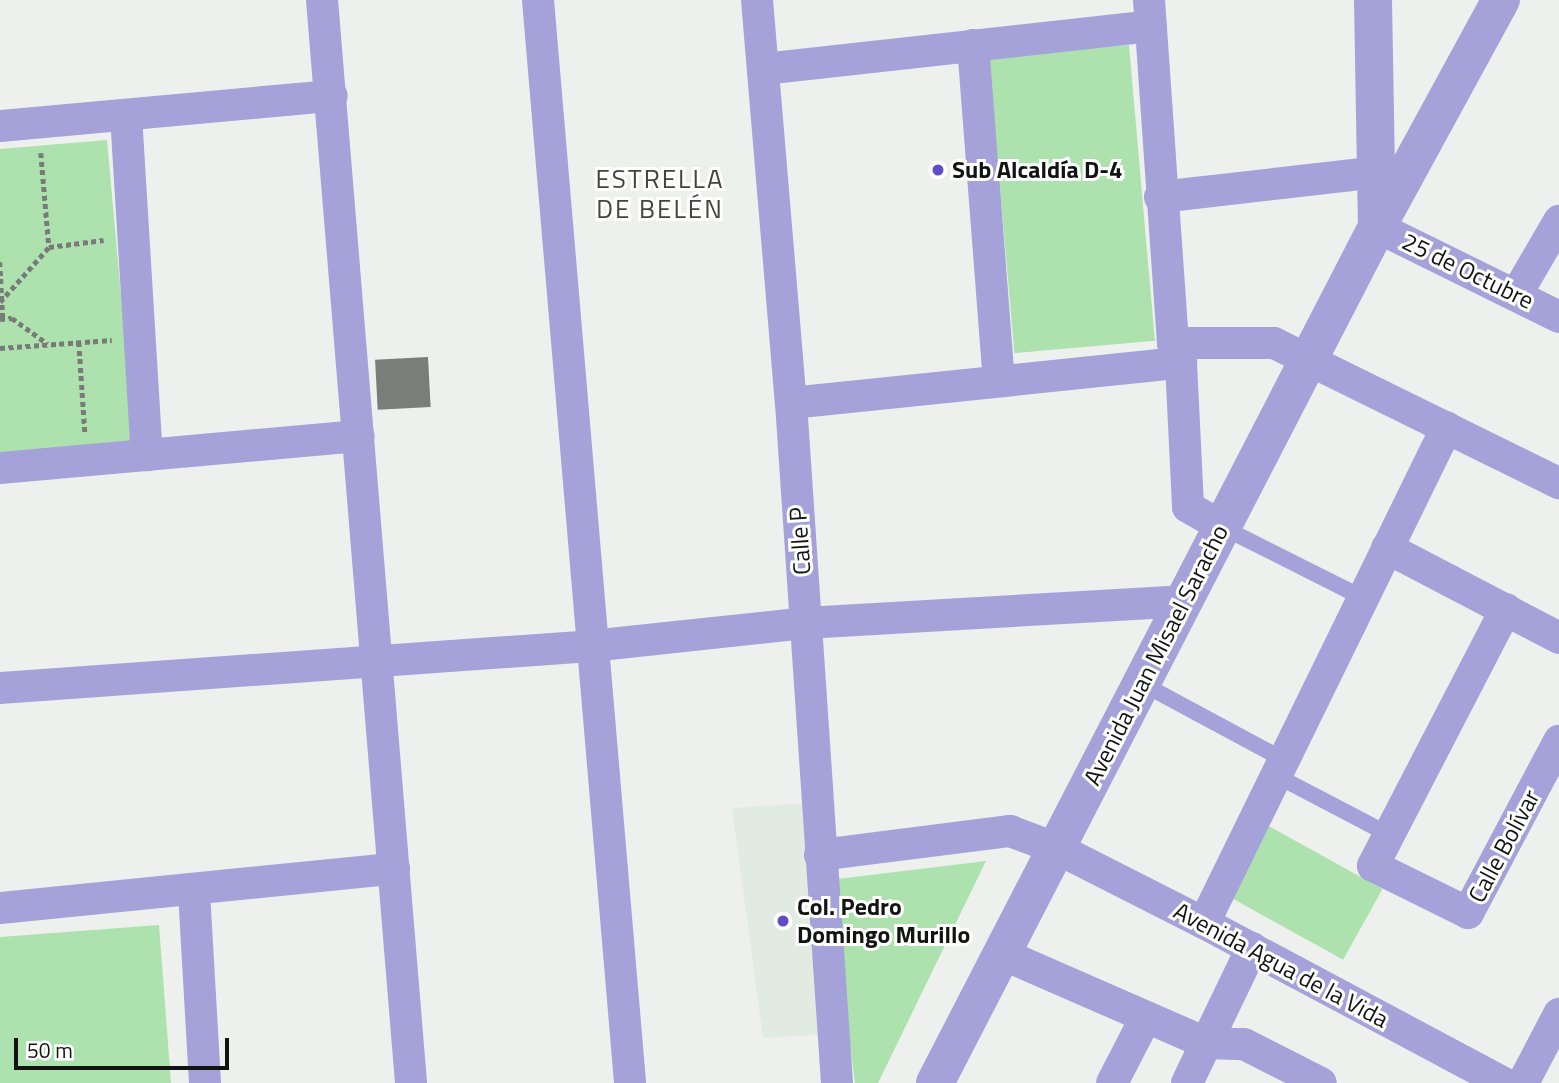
<!DOCTYPE html>
<html>
<head>
<meta charset="utf-8">
<style>
  body { margin:0 }
  #map { position:relative; width:1559px; height:1083px; overflow:hidden; background:#edf0ed; font-family:"Titillium Web",sans-serif }
  div>[style] { position:absolute }
  .built>* { inset:0; background:#e1ebe1 }
  .green>* { inset:0; background:#ade2af; transform-origin:0 0 }
  .building>* { inset:0; background:#7a7d7a; transform-origin:0 0 }
  .path>* { height:4.5px; margin-top:-2.25px; transform-origin:0; background:repeating-linear-gradient(90deg,#797b79 0 5px,transparent 0 8.5px) }
  .service>* { height:16px; margin:-8px; padding:0 8px; transform-origin:8px; border-radius:8px; background:#a5a2da }
  .minor>* { height:32px; margin:-16px; padding:0 16px; transform-origin:16px; border-radius:16px; background:#a5a2da }
  .tertiary>* { height:38px; margin:-19px; padding:0 19px; transform-origin:19px; border-radius:19px; background:#a5a2da }
  .dots>* { width:19px; height:19px; translate:-50% -50%; box-sizing:border-box; border:4px solid #fff; border-radius:50% }
  span { translate:-50% -50%; white-space:nowrap; text-align:center; line-height:1.15; -webkit-text-stroke:6px #fff; paint-order:stroke }
  .poi-label { font-size:24px; color:#121412; font-weight:700 }
  .left { translate:0 -50%; text-align:left }
  .street-label { font-size:24px; color:#121412 }
  .neighbourhood-label { font-size:26px; color:#414441; letter-spacing:2px }
  .scale { position:absolute; left:14px; top:1038px; width:215px; height:32px; box-sizing:border-box; border:4px solid #121412; border-top:0; padding-left:9px; font-size:21px; line-height:24px; white-space:nowrap; color:#121412; -webkit-text-stroke:5px #fff; paint-order:stroke }
</style>
</head>
<body>
<div id="map">
  <div class="built">
    <i style="clip-path:polygon(809px 803px,827px 1034px,763px 1038px,732px 808px)"></i>
  </div>
  <div class="green">
    <i style="left:1129px;top:45px;width:297px;height:141px;rotate:85deg"></i>
    <i style="clip-path:polygon(107px 140px,135px 451px,0 464px,0 149px)"></i>
    <i style="left:1267px;top:825px;width:132px;height:81px;rotate:29deg"></i>
    <i style="clip-path:polygon(986px 861px,878px 1083px,855px 1083px,829px 880px)"></i>
    <i style="clip-path:polygon(159px 925px,171px 1083px,0 1083px,0 937px)"></i>
  </div>
  <div class="building">
    <i style="left:428px;top:357px;width:50px;height:53px;rotate:87deg"></i>
  </div>
  <div class="path">
    <i style="left:41px;top:153px;width:94px;rotate:85.1deg"></i>
    <i style="left:0;top:262px;width:57px;rotate:87deg"></i>
    <i style="left:0;top:302px;width:74px;rotate:-48.3deg"></i>
    <i style="left:49px;top:247px;width:55px;rotate:-7.3deg"></i>
    <i style="left:0;top:319px;width:12px;rotate:-5deg"></i>
    <i style="left:12px;top:318px;width:44px;rotate:35.8deg"></i>
    <i style="left:79px;top:342px;width:90px;rotate:86.2deg"></i>
    <i style="left:0;top:348px;width:112px;rotate:-4.1deg"></i>
  </div>
  <div class="service">
    <i style="left:1222px;top:527px;width:158px;rotate:26.7deg"></i>
    <i style="left:1141px;top:683px;width:162px;rotate:28.3deg"></i>
    <i style="left:1277px;top:776px;width:127px;rotate:27.6deg"></i>
  </div>
  <div class="minor">
    <i style="left:322px;top:0;width:1087px;rotate:85.3deg"></i>
    <i style="left:538px;top:0;width:1087px;rotate:85.14deg"></i>
    <i style="left:757px;top:0;width:404px;rotate:85.2deg"></i>
    <i style="left:791px;top:403px;width:682px;rotate:86.13deg"></i>
    <i style="left:1149px;top:0;width:344px;rotate:86deg"></i>
    <i style="left:1173px;top:343px;width:22px;rotate:68deg"></i>
    <i style="left:1181px;top:363px;width:144px;rotate:87.2deg"></i>
    <i style="left:1188px;top:507px;width:39px;rotate:30deg"></i>
    <i style="left:973px;top:45px;width:336px;rotate:85.6deg"></i>
    <i style="left:763px;top:69px;width:390px;rotate:-6.3deg"></i>
    <i style="left:126px;top:115px;width:341px;rotate:86.5deg"></i>
    <i style="left:0;top:126px;width:333px;rotate:-5.2deg"></i>
    <i style="left:1160px;top:197px;width:219px;rotate:-6.5deg"></i>
    <i style="left:1377px;top:227px;width:203px;rotate:26.3deg"></i>
    <i style="left:1516px;top:295px;width:86px;rotate:-59.8deg"></i>
    <i style="left:1173px;top:343px;width:101px"></i>
    <i style="left:1274px;top:343px;width:318px;rotate:26.2deg"></i>
    <i style="left:791px;top:403px;width:392px;rotate:-5.9deg"></i>
    <i style="left:0;top:468px;width:360px;rotate:-5.1deg"></i>
    <i style="left:1387px;top:548px;width:194px;rotate:27.6deg"></i>
    <i style="left:1506px;top:609px;width:289px;rotate:117.4deg"></i>
    <i style="left:1373px;top:866px;width:106px;rotate:26.3deg"></i>
    <i style="left:1468px;top:913px;width:195px;rotate:-62.1deg"></i>
    <i style="left:0;top:688px;width:592px;rotate:-4.06deg"></i>
    <i style="left:591px;top:646px;width:215px;rotate:-6.1deg"></i>
    <i style="left:805px;top:623px;width:378px;rotate:-3.3deg"></i>
    <i style="left:820px;top:855px;width:192px;rotate:-7.2deg"></i>
    <i style="left:1010px;top:831px;width:51px;rotate:20.6deg"></i>
    <i style="left:1058px;top:849px;width:164px;rotate:26.9deg"></i>
    <i style="left:1204px;top:923px;width:340px;rotate:28.1deg"></i>
    <i style="left:194px;top:892px;width:191px;rotate:86.7deg"></i>
    <i style="left:0;top:908px;width:396px;rotate:-5.7deg"></i>
    <i style="left:1204px;top:923px;width:552px;rotate:-63.9deg"></i>
    <i style="left:1000px;top:953px;width:225px;rotate:23.6deg"></i>
    <i style="left:1206px;top:1043px;width:38px;rotate:2deg"></i>
    <i style="left:1244px;top:1044px;width:86px;rotate:26.9deg"></i>
    <i style="left:1112px;top:1083px;width:74px;rotate:-62.7deg"></i>
    <i style="left:1187px;top:1083px;width:150px;rotate:-64.3deg"></i>
    <i style="left:1523px;top:1083px;width:78px;rotate:-62.4deg"></i>
  </div>
  <div class="tertiary">
    <i style="left:1373px;top:0;width:221px;rotate:89deg"></i>
    <i style="left:935px;top:1083px;width:963px;rotate:-62.69deg"></i>
    <i style="left:1377px;top:227px;width:259px;rotate:-61.4deg"></i>
  </div>
  <div class="dots">
    <i style="left:938px;top:170px;background:#624cc5"></i>
    <i style="left:783px;top:921px;background:#624cc5"></i>
  </div>
  <div class="poi-label">
    <span class="left" style="left:952px;top:170px">Sub Alcaldía D-4</span>
    <span class="left" style="left:797px;top:921px">Col. Pedro<br>Domingo Murillo</span>
  </div>
  <div class="street-label">
    <span style="left:1468px;top:271px;rotate:26deg">25 de Octubre</span>
    <span style="left:800px;top:541px;rotate:-94deg">Calle P</span>
    <span style="left:1156px;top:655px;rotate:-63deg">Avenida Juan Misael Saracho</span>
    <span style="left:1504px;top:846px;rotate:-62deg">Calle Bolívar</span>
    <span style="left:1281px;top:965px;rotate:28deg">Avenida Agua de la Vida</span>
  </div>
  <div class="neighbourhood-label">
    <span style="left:660px;top:194px">ESTRELLA<br>DE BELÉN</span>
  </div>
  <div class="scale">50 m</div>
</div>
</body>
</html>
